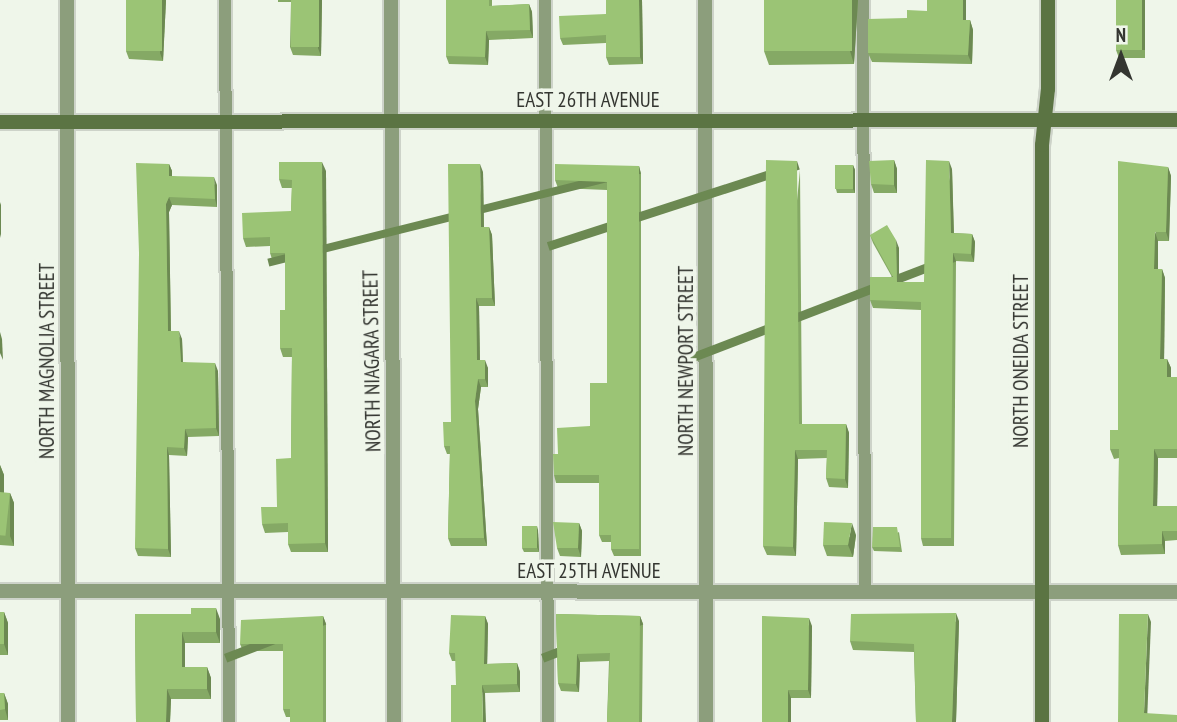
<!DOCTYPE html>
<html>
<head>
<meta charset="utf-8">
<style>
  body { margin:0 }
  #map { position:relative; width:1177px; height:722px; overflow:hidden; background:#eff6ea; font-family:"PT Sans Narrow",sans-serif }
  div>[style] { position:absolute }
  .roads { filter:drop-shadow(2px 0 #cdd3c9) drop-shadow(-2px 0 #cdd3c9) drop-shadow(0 2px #cdd3c9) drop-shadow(0 -2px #cdd3c9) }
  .lane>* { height:12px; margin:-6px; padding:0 6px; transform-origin:6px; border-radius:6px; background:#8c9e7c }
  .street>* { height:14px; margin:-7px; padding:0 7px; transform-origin:7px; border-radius:7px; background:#8c9e7c }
  .secondary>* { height:14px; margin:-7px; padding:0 7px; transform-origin:7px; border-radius:7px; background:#5b7443 }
  .wall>* { inset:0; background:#85a965 }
  .shaded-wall>* { inset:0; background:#6c8952; transform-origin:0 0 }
  .building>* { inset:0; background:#9bc475; transform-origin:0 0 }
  span { translate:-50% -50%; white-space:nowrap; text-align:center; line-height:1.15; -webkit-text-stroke:7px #eff6ea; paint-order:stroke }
  .street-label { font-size:21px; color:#343631 }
  .north { position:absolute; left:1086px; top:21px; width:70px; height:70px; -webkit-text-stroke:5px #eff6ea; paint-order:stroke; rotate:0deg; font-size:19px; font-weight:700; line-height:28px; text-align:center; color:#343631 }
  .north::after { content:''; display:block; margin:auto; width:24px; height:32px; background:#343631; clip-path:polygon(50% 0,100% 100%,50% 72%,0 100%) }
</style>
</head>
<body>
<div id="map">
  <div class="roads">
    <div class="lane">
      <i style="left:225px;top:0;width:722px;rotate:89.68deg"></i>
      <i style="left:545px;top:0;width:722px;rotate:89.76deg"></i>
      <i style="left:863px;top:0;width:592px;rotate:89.81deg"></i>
    </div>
    <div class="street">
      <i style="left:67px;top:0;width:722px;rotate:89.92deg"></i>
      <i style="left:391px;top:0;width:722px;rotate:89.76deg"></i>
      <i style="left:705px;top:0;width:722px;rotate:89.92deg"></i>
      <i style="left:0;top:591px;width:1177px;rotate:0.05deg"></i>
    </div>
    <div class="secondary">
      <i style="left:0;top:122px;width:1177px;rotate:-0.1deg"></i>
      <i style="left:1042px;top:722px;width:577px;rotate:-90deg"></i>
      <i style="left:1042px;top:145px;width:56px;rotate:-83.9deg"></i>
      <i style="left:1048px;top:89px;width:89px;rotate:-90deg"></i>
    </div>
  </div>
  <div class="wall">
    <i style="clip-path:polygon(166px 0,163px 61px,129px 59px,126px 51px)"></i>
    <i style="clip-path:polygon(278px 0,322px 0,321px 56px,293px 55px,290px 47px,291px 2px,278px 2px)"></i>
    <i style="clip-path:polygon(446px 0,492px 0,492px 6px,529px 4px,532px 12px,533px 38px,489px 40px,488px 65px,449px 64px,446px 56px)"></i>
    <i style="clip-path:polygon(642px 0,643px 64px,609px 65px,606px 57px,606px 43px,563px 45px,560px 38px,606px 14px)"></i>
    <i style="clip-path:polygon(764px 0,858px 0,854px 64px,769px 65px,764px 51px)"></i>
    <i style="clip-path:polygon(927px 0,966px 0,966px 20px,970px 20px,973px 30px,972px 64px,872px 62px,868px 53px,907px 18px,927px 11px)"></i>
    <i style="clip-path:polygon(1116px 0,1145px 0,1145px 58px,1119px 58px,1116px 50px)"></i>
    <i style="clip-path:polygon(894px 160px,897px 169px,897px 193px,874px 193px,871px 184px)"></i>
    <i style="clip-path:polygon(169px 164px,172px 171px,172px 176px,217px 185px,217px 207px,172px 205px,169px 212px,171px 331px,182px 339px,183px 362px,218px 371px,219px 436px,188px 437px,187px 456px,169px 455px,171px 557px,138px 556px,135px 548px)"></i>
    <i style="clip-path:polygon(853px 165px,855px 170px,855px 193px,837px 193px,836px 189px)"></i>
    <i style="clip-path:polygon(639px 166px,641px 174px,641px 556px,614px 556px,611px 549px,611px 542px,602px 542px,599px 535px,599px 483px,556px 483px,554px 475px,558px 454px,590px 426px,607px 383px,607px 190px,558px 188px,555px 180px)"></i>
    <i style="clip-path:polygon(1168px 167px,1171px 176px,1169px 241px,1158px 241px,1158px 269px,1162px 269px,1165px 278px,1164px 359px,1167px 359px,1171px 368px,1171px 377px,1177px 377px,1177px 458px,1158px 458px,1157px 506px,1177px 506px,1177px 540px,1165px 541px,1165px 554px,1121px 555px,1118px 545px,1119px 458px,1114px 459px,1110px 449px,1118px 430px)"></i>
    <i style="clip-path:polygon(952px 169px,954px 233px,972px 234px,975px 242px,974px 262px,956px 261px,954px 546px,923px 546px,921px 538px,921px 310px,873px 308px,870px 300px,892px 277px,873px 243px,870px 235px,899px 248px,899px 282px,924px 282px)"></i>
    <i style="clip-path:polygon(800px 170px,802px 424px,846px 424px,849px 433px,848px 488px,829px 487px,826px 478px,827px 458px,798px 459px,796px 556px,767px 555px,763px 546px)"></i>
    <i style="clip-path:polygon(326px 171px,328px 552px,291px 552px,288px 544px,288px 532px,265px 533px,262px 524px,277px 507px,291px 458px,292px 357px,283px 357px,280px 348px,285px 310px,285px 262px,273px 262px,270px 253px,270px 246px,246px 247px,243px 238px,291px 211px,292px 188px,282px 188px,279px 179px)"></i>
    <i style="clip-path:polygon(483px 172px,484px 227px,489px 227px,492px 235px,495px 306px,479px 306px,480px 360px,488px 368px,488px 387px,481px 387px,478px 409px,487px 546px,451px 546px,448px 538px,450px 454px,447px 454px,444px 446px,451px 422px)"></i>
    <i style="clip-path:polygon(0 465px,4px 475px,4px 493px,10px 493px,14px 503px,14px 546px,0 545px)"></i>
    <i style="clip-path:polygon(579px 523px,582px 531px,581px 557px,560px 556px,557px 548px)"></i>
    <i style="clip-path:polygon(538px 530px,539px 552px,524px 552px,522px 548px)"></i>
    <i style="clip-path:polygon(899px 532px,902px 552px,874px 551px,872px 547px)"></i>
    <i style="clip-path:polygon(856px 535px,853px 557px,827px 556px,823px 545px)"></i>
    <i style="clip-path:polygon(0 612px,4px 612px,8px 623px,8px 655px,0 655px)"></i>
    <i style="clip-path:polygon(135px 614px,220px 619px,220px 643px,185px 643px,185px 667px,207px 667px,211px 678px,211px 699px,171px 699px,170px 722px,136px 722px)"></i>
    <i style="clip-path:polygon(556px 614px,640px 616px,643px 624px,642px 722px,607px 722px,609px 661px,580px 662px,579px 692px,561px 691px,558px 683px)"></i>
    <i style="clip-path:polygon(323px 616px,326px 624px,326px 722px,290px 722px,290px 717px,286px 717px,283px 709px,283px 651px,243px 651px,240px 644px)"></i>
    <i style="clip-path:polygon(485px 616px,488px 624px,487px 664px,517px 663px,520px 672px,520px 692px,485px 693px,456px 685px,456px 661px,452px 661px,449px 653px)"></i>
    <i style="clip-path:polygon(762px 616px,812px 626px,811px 698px,791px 698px,791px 722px)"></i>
    <i style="clip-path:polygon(959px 621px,956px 722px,916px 722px,914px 652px,853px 650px,850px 641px)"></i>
    <i style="clip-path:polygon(0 693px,4px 693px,8px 704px,8px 720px,0 720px)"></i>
  </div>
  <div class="shaded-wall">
    <i style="clip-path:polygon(162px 0,166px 0,163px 61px,160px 53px)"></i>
    <i style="clip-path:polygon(319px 0,322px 0,321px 56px,318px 48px)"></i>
    <i style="clip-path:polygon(639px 0,642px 0,643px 64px,640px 57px)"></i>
    <i style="clip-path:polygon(852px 0,858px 0,854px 64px,850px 51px)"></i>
    <i style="clip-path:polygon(963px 0,966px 0,966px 29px,963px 20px)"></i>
    <i style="left:1142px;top:0;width:3px;height:50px"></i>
    <i style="clip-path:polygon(529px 4px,532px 12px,533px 38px,530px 30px)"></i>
    <i style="clip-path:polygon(970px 20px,973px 30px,972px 64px,968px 55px)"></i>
    <i style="clip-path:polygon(486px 31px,489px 40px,488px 65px,485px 57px)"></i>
    <i style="clip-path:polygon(894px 160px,897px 169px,897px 193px,894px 185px)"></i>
    <i style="left:797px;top:161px;width:9px;height:263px;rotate:72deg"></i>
    <i style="clip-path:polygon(949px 161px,952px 169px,954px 241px,951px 233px)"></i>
    <i style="clip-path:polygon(322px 162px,326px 171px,328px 552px,325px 543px)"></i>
    <i style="clip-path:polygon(169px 164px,172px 171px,172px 183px,169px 176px)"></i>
    <i style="clip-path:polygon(480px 164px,483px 172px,484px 235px,481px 227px)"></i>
    <i style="clip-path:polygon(853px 165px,855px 170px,855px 193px,853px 189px)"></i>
    <i style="left:639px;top:166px;width:8px;height:383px;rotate:76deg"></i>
    <i style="clip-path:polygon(1168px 167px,1171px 176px,1169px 241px,1166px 232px)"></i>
    <i style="clip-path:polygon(214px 177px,217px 185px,217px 207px,215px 199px)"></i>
    <i style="clip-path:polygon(169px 197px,172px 205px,169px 212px,171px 339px,168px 331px,166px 204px)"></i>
    <i style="clip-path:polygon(0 202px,1px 205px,1px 238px,0 234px)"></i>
    <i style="clip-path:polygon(489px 227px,492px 235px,495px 306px,492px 298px)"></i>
    <i style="clip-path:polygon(1155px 232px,1158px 241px,1158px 278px,1154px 269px)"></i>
    <i style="clip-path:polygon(972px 234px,975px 242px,974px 262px,971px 254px)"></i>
    <i style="clip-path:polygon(896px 240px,899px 248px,899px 290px,897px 282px)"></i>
    <i style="left:953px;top:253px;width:9px;height:285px;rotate:69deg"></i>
    <i style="clip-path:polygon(1162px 269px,1165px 278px,1164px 368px,1160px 359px)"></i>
    <i style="clip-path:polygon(476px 298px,479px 306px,480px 368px,477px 360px)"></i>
    <i style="clip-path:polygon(179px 331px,182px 339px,183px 370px,181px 362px)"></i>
    <i style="clip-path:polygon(0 332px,2px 339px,3px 360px,0 353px)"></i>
    <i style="clip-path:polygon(1167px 359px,1171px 368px,1171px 386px,1167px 377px)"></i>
    <i style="clip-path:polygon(485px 360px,488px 368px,488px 387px,485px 379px)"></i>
    <i style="clip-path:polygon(215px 363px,218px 371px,219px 436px,216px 428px)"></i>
    <i style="clip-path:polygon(478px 379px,481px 387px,478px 409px,487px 546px,484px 538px,475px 401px)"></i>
    <i style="clip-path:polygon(846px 424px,849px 433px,848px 488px,845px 479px)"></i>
    <i style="clip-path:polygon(185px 429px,188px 437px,187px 456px,184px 448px)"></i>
    <i style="clip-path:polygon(167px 447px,169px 455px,171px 557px,168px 549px)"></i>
    <i style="clip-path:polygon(1154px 449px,1158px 458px,1157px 515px,1153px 506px)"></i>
    <i style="clip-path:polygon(795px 450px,798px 459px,796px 556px,793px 547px)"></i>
    <i style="clip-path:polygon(0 465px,4px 475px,4px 502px,0 493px)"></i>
    <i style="clip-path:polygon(10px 493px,14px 503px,14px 546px,10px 536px)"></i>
    <i style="clip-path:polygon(579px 523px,582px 531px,581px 557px,578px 548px)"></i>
    <i style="clip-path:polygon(852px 523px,856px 535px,853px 557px,848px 545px)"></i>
    <i style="clip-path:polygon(537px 526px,538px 530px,539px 552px,537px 547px)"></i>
    <i style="clip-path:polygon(1162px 531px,1165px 541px,1165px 554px,1162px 544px)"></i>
    <i style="clip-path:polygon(216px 608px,220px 619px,220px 643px,216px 632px)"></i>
    <i style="clip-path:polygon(4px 612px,8px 623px,8px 655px,4px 644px)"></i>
    <i style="clip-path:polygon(956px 613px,959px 621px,956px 722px,952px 722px)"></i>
    <i style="clip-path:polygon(1148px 614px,1151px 622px,1147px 722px,1144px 713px)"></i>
    <i style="left:323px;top:616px;width:9px;height:106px;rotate:69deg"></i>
    <i style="clip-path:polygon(485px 616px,488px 624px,487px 673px,484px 664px)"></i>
    <i style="left:640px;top:616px;width:9px;height:106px;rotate:69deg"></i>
    <i style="clip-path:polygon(809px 618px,812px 626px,811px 698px,808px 690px)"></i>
    <i style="clip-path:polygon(182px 632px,185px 643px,185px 677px,182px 667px)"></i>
    <i style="clip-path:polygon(577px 654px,580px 662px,579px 692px,576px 684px)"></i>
    <i style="clip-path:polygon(517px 663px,520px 672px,520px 692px,517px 684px)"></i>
    <i style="clip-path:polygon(207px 667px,211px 678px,211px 699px,207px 689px)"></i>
    <i style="clip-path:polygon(482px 685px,485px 693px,486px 722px,483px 722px)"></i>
    <i style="clip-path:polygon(167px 689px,171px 699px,170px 722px,166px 722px)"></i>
    <i style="clip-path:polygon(788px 690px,791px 698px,791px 722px,788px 722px)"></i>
    <i style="clip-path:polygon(4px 693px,8px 704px,8px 720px,5px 709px)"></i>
  </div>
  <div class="building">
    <i style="left:126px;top:0;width:36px;height:51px"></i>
    <i style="left:291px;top:0;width:28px;height:47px"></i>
    <i style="clip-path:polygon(446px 0,489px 0,489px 6px,529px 4px,530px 30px,486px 31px,485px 57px,446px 56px)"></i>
    <i style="clip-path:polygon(606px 0,639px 0,640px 57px,606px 57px,606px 35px,560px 38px,559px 16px,606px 14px)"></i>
    <i style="left:764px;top:0;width:88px;height:51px"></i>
    <i style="clip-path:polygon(927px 0,963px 0,963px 20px,970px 20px,968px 55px,868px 53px,868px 19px,907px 18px,907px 10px,927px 11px)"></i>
    <i style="left:1116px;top:0;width:26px;height:50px"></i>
    <i style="clip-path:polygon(766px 160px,797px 161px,799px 424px,846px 424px,845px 479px,826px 478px,827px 450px,795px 450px,793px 547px,763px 546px)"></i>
    <i style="clip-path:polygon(894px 160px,894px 185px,871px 184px,869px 161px)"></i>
    <i style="clip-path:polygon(926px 160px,949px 161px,951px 233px,972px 234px,971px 254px,953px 253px,951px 538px,921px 538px,921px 302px,870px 300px,870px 277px,893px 277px,870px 235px,887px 225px,896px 240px,897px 282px,924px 282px)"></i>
    <i style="clip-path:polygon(1118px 161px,1168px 167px,1166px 232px,1155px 232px,1154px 269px,1162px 269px,1160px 359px,1167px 359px,1167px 377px,1177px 377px,1177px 449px,1154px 449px,1153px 506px,1177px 506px,1177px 531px,1162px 531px,1162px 544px,1118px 545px,1119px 449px,1110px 449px,1110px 430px,1118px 430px)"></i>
    <i style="clip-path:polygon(279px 162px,322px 162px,325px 543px,288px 544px,288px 523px,262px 524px,261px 507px,277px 507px,276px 459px,291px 458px,292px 348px,280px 348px,280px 310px,285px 310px,285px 253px,270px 253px,270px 237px,243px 238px,242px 213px,291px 211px,292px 180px,279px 179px)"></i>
    <i style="clip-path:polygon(136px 163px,169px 164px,169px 176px,214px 177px,215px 199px,169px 197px,166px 204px,168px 331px,179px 331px,181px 362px,215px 363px,216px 428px,185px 429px,184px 448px,167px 447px,168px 549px,135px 548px,139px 253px)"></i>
    <i style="clip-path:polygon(448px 164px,480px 164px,481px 227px,489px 227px,492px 298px,476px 298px,477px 360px,485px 360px,485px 379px,478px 379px,475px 401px,484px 538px,448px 538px,450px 446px,444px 446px,443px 422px,451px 422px)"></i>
    <i style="clip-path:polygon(555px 164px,639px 166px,639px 549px,611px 549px,611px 535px,599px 535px,599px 475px,554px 475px,553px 454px,558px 454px,557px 428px,590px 426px,590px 383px,607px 383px,607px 182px,555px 180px)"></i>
    <i style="left:835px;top:165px;width:18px;height:24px"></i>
    <i style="left:0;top:492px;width:10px;height:43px;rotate:6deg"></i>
    <i style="clip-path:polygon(553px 522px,579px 523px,578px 548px,557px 548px)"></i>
    <i style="clip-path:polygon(824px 522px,852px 523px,848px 545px,823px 545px)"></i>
    <i style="left:522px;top:526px;width:15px;height:22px"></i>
    <i style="clip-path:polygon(873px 527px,897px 527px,900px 547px,872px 547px)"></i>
    <i style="clip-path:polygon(191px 608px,216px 608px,216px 632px,182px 632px,182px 667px,207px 667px,207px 689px,167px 689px,166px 722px,136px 722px,135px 614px,191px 614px)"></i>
    <i style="left:0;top:612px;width:4px;height:32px"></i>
    <i style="clip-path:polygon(956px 613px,952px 722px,916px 722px,914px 644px,850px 641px,851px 614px)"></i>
    <i style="clip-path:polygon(556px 614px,640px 616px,639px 722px,607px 722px,610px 653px,577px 654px,576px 684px,558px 683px)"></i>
    <i style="clip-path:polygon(1119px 614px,1148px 614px,1144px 713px,1177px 715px,1177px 722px,1118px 722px)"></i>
    <i style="clip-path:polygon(451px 615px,485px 616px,484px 664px,517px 663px,517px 684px,482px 685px,483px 722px,451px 722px,451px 685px,456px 685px,455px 653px,449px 653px)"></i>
    <i style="clip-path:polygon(323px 616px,323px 722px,290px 722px,290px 709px,283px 709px,283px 644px,240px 644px,241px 620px)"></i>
    <i style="clip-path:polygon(762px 616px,809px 618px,808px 690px,788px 690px,788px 722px,762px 722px)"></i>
    <i style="clip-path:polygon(0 693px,4px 693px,5px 709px,0 710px)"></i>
  </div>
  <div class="street-label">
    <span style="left:588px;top:100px">EAST 26TH AVENUE</span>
    <span style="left:47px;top:361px;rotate:-90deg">NORTH MAGNOLIA STREET</span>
    <span style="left:372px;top:361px;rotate:-91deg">NORTH NIAGARA STREET</span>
    <span style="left:686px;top:361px;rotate:-90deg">NORTH NEWPORT STREET</span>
    <span style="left:1021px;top:361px;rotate:-90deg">NORTH ONEIDA STREET</span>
    <span style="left:589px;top:571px">EAST 25TH AVENUE</span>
  </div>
  <div class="north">N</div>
</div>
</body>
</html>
